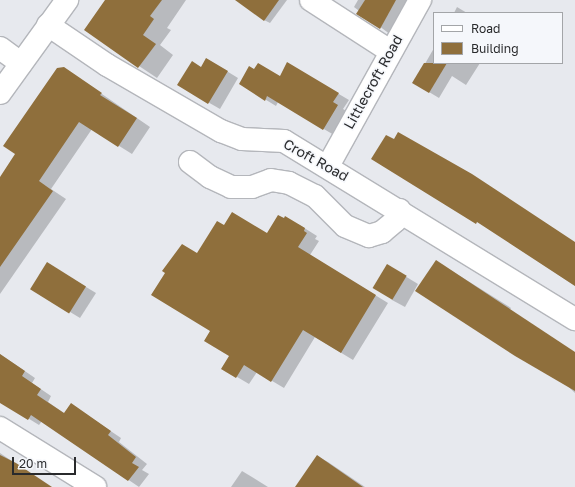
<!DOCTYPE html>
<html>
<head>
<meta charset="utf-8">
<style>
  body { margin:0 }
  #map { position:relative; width:575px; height:487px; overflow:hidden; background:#e7e9ee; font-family:"Golos Text",sans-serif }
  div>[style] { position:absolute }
  .shadow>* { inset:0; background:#0003 }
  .building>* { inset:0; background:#8f6f3c; transform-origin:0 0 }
  .roads { filter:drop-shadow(1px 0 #b4b6bb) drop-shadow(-1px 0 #b4b6bb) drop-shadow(0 1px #b4b6bb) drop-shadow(0 -1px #b4b6bb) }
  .minor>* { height:22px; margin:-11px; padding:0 11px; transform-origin:11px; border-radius:11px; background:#fff }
  .major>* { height:22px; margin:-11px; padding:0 11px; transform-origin:11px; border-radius:11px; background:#fff }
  span { translate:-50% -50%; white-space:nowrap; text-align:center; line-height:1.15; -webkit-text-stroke:3px #f5f7fb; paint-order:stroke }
  .street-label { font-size:14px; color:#292a2c }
  .legend { position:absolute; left:433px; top:12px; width:130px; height:52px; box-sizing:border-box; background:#f5f7fb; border:1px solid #a3a5a8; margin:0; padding:5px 7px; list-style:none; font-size:12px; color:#292a2c }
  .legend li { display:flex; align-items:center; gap:8px; height:20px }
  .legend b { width:20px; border:1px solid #a3a5a8 }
  .scale { position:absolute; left:12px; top:457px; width:64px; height:18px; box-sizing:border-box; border:2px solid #292a2c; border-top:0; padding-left:5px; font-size:12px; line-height:14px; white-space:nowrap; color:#292a2c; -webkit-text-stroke:3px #f5f7fb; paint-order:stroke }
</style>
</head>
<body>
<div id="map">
  <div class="shadow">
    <i style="clip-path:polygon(106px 0,186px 0,167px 28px,171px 30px,160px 45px,173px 55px,157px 78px,85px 30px)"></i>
    <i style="clip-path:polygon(256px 0,287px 0,270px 23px,264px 20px)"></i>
    <i style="clip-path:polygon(358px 0,411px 0,391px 35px,354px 7px)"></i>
    <i style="clip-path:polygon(457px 7px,467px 13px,454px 13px)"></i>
    <i style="clip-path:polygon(434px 48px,434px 63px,480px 63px,466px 85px,452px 76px,439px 98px,414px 83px)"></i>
    <i style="clip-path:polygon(207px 59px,238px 78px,220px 109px,178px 85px,201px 68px)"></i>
    <i style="clip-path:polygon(288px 64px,349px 100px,343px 109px,348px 112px,334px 135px,278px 102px,276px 106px,240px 84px,280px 77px)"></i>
    <i style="clip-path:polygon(64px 68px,150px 127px,132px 154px,92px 129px,51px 189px,66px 199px,0 294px,0 178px,17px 153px)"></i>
    <i style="clip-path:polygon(372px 159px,575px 243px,575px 286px,488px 228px)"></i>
    <i style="clip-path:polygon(298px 224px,317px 236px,315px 239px,319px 241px,310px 255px,388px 303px,353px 360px,315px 337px,284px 388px,257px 372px,249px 384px,222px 368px,230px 356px,211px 330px,198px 254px,224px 226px,267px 235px)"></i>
    <i style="clip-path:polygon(436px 261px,511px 308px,510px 310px,575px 353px,575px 393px)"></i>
    <i style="clip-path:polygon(58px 270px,96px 293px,80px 318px,32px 289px)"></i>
    <i style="clip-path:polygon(400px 273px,418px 284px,405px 307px,392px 300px)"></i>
    <i style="clip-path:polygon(0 354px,35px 378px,32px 383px,51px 396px,48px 402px,65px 414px,72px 405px,121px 438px,119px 442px,147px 464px,142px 470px,149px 474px,139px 487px,42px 421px,39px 425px,0 401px)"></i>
    <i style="clip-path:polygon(0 453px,50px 487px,0 487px)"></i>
    <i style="clip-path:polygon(317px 456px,328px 462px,365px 487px,308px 487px)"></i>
    <i style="clip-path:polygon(242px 471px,252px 477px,268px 487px,231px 487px)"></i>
  </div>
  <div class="building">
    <i style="clip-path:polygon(105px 0,162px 0,150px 16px,154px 19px,143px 35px,156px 44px,138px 68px,84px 30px)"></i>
    <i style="clip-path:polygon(235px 0,279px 0,264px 21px)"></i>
    <i style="clip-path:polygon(365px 0,396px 0,380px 29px,356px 14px)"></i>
    <i style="clip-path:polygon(206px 58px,228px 71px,208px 104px,177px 85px,192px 61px,201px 67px)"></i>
    <i style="clip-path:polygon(287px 62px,339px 93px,333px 102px,338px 105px,323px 130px,267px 96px,265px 101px,239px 84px,249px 66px,254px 69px,258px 63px,280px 76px)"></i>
    <i style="clip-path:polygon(424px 63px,447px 63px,429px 93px,412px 83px)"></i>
    <i style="clip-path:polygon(64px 67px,102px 93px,100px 95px,137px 118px,118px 147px,79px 122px,39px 181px,53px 191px,0 267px,0 177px,15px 154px,3px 146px,57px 68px)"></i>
    <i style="clip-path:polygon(398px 132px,472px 174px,575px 242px,575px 286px,477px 222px,476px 224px,371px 159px,386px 135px,394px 139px)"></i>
    <i style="clip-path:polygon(232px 212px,267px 233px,278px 215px,284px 218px,285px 216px,305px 228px,304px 231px,307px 233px,298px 247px,376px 295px,341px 353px,303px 330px,271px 382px,244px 365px,236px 378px,221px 369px,229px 356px,204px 341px,210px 331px,151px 295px,165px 273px,162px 271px,182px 244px,197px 253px,217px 221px,224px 225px)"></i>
    <i style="clip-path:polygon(436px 260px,575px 352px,575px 391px,515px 356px,415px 291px)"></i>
    <i style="left:47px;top:262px;width:46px;height:32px;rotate:32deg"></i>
    <i style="left:387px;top:264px;width:23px;height:28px;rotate:31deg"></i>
    <i style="clip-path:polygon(0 354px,25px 371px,22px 376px,41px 389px,37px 395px,64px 413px,71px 403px,111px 431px,108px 435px,136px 457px,132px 463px,139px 467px,128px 481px,31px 415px,28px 420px,0 403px)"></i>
    <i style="clip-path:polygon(0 455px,16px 463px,52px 487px,0 487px)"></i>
    <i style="clip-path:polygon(317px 455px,363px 487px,295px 487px)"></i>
  </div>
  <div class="roads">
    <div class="minor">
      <i style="left:311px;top:0;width:94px;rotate:32.8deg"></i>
      <i style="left:48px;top:25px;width:71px;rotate:34.1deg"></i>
      <i style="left:107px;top:65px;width:132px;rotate:30.1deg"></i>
      <i style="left:221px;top:131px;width:22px;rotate:21deg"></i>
      <i style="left:242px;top:139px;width:42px;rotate:2.7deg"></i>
      <i style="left:284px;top:141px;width:341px;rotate:31.5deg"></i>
      <i style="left:0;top:48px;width:26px;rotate:36deg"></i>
      <i style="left:190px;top:162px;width:25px;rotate:37deg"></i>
      <i style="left:210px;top:177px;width:23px;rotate:25deg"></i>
      <i style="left:231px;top:187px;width:21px"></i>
      <i style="left:252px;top:187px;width:20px;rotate:-20deg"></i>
      <i style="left:271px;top:180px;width:18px;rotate:9deg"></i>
      <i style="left:289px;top:183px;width:29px;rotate:27deg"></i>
      <i style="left:315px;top:196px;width:42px;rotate:45deg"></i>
      <i style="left:345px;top:226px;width:26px;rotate:23deg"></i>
      <i style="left:369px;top:236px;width:14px;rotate:-17deg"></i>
      <i style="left:382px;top:232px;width:17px;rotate:-40deg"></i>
      <i style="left:395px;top:221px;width:12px;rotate:-66deg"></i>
      <i style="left:328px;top:166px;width:190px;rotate:-61deg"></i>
      <i style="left:0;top:428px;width:112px;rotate:31.8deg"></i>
    </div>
    <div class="major">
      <i style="left:0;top:93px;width:115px;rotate:-54.2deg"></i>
    </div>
  </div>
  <div class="street-label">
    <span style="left:373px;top:82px;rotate:-61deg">Littlecroft Road</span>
    <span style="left:316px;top:160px;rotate:29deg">Croft Road</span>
  </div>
  <ul class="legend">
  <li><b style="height:5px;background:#fff"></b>Road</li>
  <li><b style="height:11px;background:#8f6f3c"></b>Building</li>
  </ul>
  <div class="scale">20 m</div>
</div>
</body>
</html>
